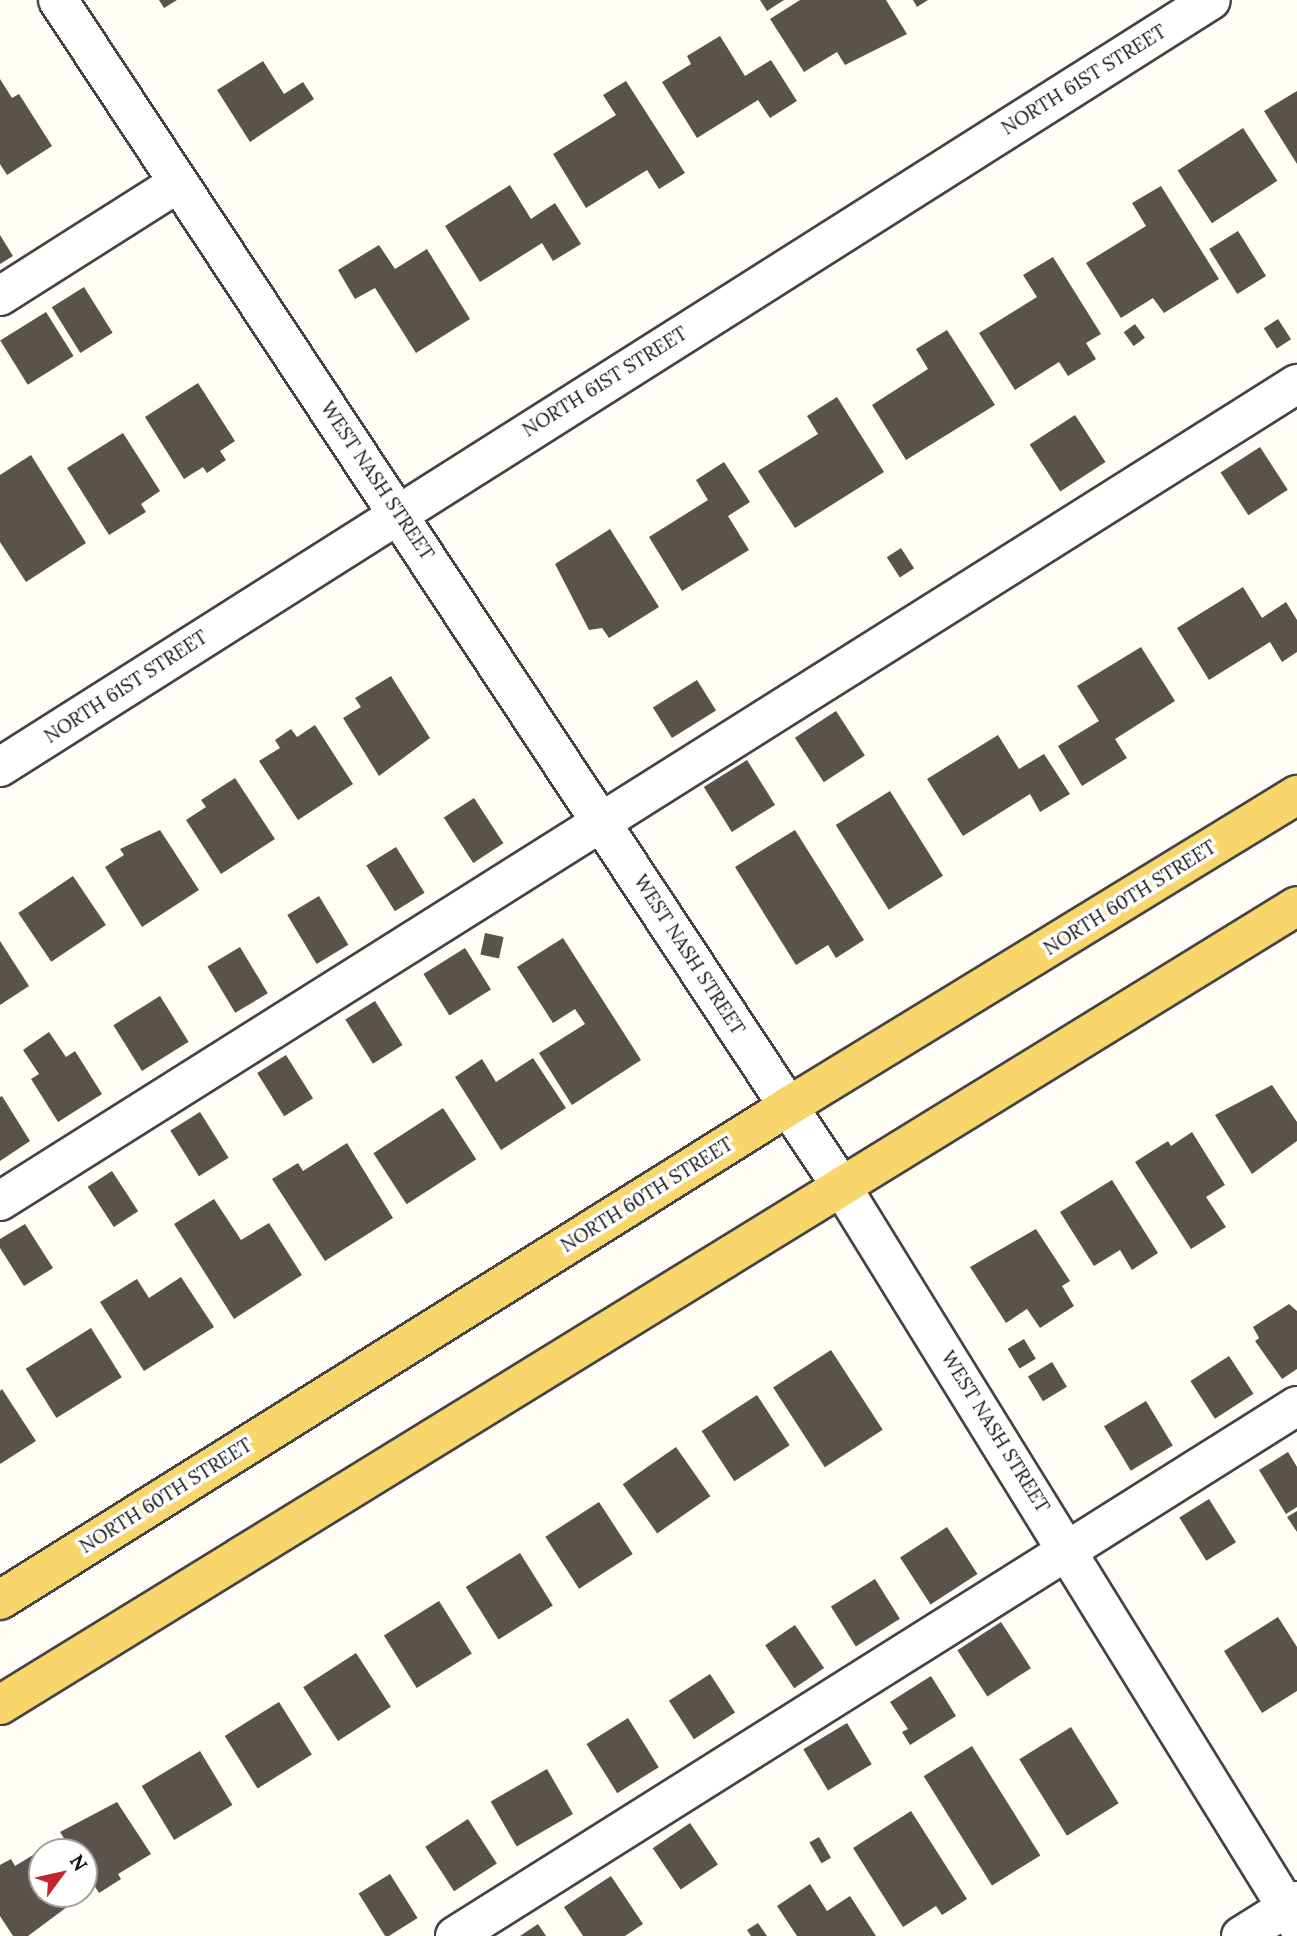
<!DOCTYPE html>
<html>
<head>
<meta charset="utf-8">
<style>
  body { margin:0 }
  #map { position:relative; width:1297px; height:1936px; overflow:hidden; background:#fffdf5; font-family:Lora,serif }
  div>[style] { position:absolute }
  .building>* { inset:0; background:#5a524d; transform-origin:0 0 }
  .roads { filter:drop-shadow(2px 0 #444) drop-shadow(-2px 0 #444) drop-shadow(0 2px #444) drop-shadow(0 -2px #444) }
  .minor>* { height:38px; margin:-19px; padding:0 19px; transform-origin:19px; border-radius:19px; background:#fff }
  .major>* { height:38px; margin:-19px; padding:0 19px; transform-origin:19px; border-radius:19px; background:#f9d66b }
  span { translate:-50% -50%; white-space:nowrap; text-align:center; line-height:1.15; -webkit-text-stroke:7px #fff; paint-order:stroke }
  .street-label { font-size:19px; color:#111 }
  .north { position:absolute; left:28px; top:1838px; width:70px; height:70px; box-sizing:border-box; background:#fff; border:2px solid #a0a0a0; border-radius:50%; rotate:57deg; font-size:19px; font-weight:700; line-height:28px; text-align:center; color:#111 }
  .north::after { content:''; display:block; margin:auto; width:24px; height:32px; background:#c4262e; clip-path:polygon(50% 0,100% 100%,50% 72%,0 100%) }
</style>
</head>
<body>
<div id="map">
  <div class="building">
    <i style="clip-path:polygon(159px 0,177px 0,164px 8px)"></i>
    <i style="clip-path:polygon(760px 0,784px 0,767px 11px)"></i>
    <i style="clip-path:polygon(800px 0,886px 0,907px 34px,845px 65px,837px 52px,804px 72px,770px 19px)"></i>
    <i style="clip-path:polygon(913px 0,928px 0,917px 7px)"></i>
    <i style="clip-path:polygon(720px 36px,745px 76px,771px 60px,797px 101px,770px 118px,758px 100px,697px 138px,662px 82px,691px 64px,687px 56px)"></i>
    <i style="clip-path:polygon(263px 61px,284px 94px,303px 82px,314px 99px,250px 142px,217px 90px)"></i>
    <i style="clip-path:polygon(0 79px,12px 98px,19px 94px,52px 146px,7px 175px,0 164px)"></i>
    <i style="clip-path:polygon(626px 81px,685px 173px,659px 189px,647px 170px,586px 208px,553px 154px,616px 115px,603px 95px)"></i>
    <i style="clip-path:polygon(1297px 91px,1297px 164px,1264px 111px)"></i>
    <i style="left:1243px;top:128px;width:63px;height:78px;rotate:57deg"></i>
    <i style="clip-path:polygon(510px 185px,531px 219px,555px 203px,581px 244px,553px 261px,542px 243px,480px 282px,445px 226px)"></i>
    <i style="clip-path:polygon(1161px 186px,1219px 279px,1164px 313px,1153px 298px,1121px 318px,1086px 263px,1146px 226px,1132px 203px)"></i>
    <i style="left:1238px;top:231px;width:53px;height:34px;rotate:58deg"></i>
    <i style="clip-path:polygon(0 235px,13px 256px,0 264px)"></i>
    <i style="clip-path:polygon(379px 245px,395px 269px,427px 249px,470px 319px,416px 353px,375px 288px,355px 299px,338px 270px)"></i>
    <i style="clip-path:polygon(1053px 257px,1101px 334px,1086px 343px,1096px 359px,1068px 376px,1059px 362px,1015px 390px,979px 333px,1037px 297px,1023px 275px)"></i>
    <i style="left:84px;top:287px;width:54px;height:38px;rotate:58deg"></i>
    <i style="left:46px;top:312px;width:52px;height:54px;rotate:58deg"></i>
    <i style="left:1278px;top:319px;width:24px;height:17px;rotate:57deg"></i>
    <i style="left:1135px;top:324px;width:17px;height:14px;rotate:54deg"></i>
    <i style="clip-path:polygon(947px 330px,995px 405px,906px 460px,872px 405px,928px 369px,916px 349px)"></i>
    <i style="clip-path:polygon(198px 383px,235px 441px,220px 451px,226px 460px,207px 473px,203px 467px,184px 479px,145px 417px)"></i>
    <i style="clip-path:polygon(837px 397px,884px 472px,795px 528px,758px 471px,818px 434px,807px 416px)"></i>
    <i style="left:1075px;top:415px;width:56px;height:54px;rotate:57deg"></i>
    <i style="clip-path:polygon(123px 433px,160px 491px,141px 504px,146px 512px,109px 535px,67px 468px)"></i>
    <i style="left:1260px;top:447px;width:51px;height:47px;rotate:57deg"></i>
    <i style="clip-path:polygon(31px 455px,86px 543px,26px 582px,0 542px,0 475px)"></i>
    <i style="clip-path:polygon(724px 462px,750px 502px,728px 516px,749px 550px,682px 591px,649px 537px,708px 500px,696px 480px)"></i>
    <i style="clip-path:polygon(610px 529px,659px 607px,609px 638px,602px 628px,589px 630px,555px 564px)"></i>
    <i style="left:901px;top:548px;width:24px;height:17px;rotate:57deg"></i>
    <i style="clip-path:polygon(1243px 587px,1262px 618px,1286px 602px,1297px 620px,1297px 652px,1282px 662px,1270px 642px,1209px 680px,1177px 628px)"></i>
    <i style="clip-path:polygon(1141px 647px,1175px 701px,1115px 739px,1127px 758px,1082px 786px,1058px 746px,1099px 721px,1077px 686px)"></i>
    <i style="clip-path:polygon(391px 676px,430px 738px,379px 776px,343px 718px,361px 707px,355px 698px)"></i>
    <i style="left:697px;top:680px;width:36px;height:52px;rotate:58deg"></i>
    <i style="left:836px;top:711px;width:53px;height:49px;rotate:57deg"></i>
    <i style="clip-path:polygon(315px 725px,353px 784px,298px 820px,259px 761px,280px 748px,275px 740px,291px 729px,297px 737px)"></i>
    <i style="clip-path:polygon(998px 735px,1019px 769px,1044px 754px,1070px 794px,1040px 812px,1030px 794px,963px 836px,927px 779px)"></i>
    <i style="left:747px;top:760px;width:53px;height:51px;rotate:58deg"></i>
    <i style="clip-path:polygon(235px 778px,275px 839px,221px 874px,186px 820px,206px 807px,201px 800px)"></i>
    <i style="left:890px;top:791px;width:100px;height:64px;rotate:58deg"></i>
    <i style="left:474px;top:798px;width:54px;height:36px;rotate:57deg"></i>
    <i style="clip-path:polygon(160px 830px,199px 890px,142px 927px,105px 867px,124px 855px,120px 849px)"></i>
    <i style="clip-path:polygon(795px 830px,864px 940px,836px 958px,828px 945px,796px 965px,735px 867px)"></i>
    <i style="left:396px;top:847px;width:54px;height:35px;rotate:58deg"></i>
    <i style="left:73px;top:876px;width:59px;height:66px;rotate:56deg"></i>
    <i style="left:319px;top:896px;width:57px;height:37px;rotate:59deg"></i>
    <i style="left:485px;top:933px;width:19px;height:22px;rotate:12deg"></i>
    <i style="clip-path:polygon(563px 938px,641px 1060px,572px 1105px,539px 1053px,585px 1024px,575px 1009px,553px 1023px,517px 967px)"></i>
    <i style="clip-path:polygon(0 941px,29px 986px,0 1005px)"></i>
    <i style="left:240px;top:947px;width:54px;height:38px;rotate:59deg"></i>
    <i style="left:465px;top:948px;width:49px;height:49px;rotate:58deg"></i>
    <i style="left:160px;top:996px;width:54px;height:55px;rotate:58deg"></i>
    <i style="left:375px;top:1001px;width:52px;height:35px;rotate:58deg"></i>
    <i style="clip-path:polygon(49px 1032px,66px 1057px,75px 1051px,102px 1094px,58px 1122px,31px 1079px,39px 1074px,23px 1050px)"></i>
    <i style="left:286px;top:1055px;width:51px;height:34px;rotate:58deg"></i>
    <i style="clip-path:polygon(533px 1058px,566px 1108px,501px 1150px,455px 1077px,482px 1059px,496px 1082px)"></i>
    <i style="clip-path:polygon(1272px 1085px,1297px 1122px,1297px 1141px,1252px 1174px,1215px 1115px)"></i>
    <i style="clip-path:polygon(2px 1096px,30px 1141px,0 1161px,0 1097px)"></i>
    <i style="left:443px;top:1108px;width:61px;height:83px;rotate:57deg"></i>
    <i style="left:200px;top:1112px;width:54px;height:35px;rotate:58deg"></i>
    <i style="clip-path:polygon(1192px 1132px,1225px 1185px,1206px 1197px,1226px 1227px,1191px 1249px,1135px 1162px,1168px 1141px,1171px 1146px)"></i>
    <i style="clip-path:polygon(347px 1143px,393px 1218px,325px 1261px,272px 1179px,298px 1163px,303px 1171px)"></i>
    <i style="left:112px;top:1171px;width:48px;height:29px;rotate:57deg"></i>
    <i style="clip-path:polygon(1112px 1180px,1158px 1253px,1132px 1270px,1120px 1250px,1094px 1266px,1060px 1212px)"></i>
    <i style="clip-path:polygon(214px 1199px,241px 1240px,269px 1223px,302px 1275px,234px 1319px,174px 1224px)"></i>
    <i style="clip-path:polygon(25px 1224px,53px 1268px,24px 1286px,0 1248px,0 1239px)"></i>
    <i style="clip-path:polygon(1036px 1229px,1070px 1281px,1062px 1286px,1074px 1306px,1040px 1328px,1027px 1309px,1006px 1323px,970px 1267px)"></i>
    <i style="clip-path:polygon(181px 1277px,214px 1327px,144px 1371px,100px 1302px,137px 1279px,149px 1298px)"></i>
    <i style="clip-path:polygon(1289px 1304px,1297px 1311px,1297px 1369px,1282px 1379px,1255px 1341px,1259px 1338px,1253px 1327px)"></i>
    <i style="left:91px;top:1328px;width:58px;height:77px;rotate:58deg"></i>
    <i style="left:1024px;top:1339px;width:23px;height:19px;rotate:59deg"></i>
    <i style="left:831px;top:1350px;width:95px;height:69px;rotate:57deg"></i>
    <i style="left:1229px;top:1356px;width:45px;height:46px;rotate:57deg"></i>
    <i style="left:1052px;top:1362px;width:29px;height:28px;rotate:59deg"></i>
    <i style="clip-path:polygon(2px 1389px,36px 1441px,0 1464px,0 1391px)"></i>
    <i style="left:757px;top:1395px;width:60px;height:66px;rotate:57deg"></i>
    <i style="left:1146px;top:1401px;width:52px;height:49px;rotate:59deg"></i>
    <i style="left:676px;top:1447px;width:60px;height:65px;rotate:55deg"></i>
    <i style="clip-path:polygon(1288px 1452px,1297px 1467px,1297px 1507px,1286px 1514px,1259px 1470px)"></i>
    <i style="left:1209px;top:1499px;width:51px;height:35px;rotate:58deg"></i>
    <i style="left:599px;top:1502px;width:62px;height:64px;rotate:57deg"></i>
    <i style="clip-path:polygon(1297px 1511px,1297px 1532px,1287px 1517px)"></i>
    <i style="left:947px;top:1527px;width:56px;height:56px;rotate:57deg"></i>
    <i style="left:520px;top:1553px;width:62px;height:64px;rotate:58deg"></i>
    <i style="left:875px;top:1579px;width:47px;height:52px;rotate:58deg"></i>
    <i style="left:439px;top:1601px;width:62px;height:65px;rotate:58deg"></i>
    <i style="clip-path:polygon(1278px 1617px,1297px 1647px,1297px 1691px,1262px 1713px,1224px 1651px)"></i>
    <i style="left:1001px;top:1622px;width:55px;height:52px;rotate:57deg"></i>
    <i style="left:795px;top:1625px;width:52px;height:36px;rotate:56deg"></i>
    <i style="left:356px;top:1653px;width:64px;height:63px;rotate:57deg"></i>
    <i style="left:710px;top:1674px;width:46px;height:49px;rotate:57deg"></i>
    <i style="clip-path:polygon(931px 1676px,956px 1716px,910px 1745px,902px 1732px,908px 1729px,890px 1702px)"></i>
    <i style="left:279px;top:1702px;width:62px;height:64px;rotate:58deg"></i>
    <i style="left:628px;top:1718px;width:58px;height:49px;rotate:58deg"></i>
    <i style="left:847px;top:1723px;width:48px;height:51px;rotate:59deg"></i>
    <i style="left:1071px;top:1727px;width:90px;height:61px;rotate:58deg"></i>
    <i style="left:972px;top:1746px;width:129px;height:57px;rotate:58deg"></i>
    <i style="left:200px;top:1751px;width:63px;height:68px;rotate:59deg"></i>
    <i style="left:547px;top:1769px;width:52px;height:65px;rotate:60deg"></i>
    <i style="clip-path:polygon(117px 1802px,151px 1854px,118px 1874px,121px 1879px,99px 1893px,84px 1869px,84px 1852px,73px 1852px,60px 1832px)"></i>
    <i style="clip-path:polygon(911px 1811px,967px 1899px,942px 1915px,936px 1906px,903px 1927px,853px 1848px)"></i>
    <i style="left:468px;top:1819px;width:53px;height:51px;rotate:57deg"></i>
    <i style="left:690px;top:1823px;width:50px;height:45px;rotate:56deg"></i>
    <i style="left:819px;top:1837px;width:24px;height:11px;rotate:60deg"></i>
    <i style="clip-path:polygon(38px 1852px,42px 1894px,65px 1894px,71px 1904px,28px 1936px,13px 1936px,0 1916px,0 1865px,11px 1859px,15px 1866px)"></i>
    <i style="left:390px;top:1874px;width:52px;height:37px;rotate:58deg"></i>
    <i style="clip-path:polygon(611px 1876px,643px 1924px,625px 1936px,583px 1936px,564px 1907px)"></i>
    <i style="clip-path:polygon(810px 1884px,827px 1911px,850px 1896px,876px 1936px,797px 1936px,777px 1906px)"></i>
    <i style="clip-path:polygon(758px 1923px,767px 1936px,751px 1936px,747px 1930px)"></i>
    <i style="clip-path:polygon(538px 1924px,546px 1936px,520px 1936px)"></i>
  </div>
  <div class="roads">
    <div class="minor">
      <i style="left:58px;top:0;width:1425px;rotate:56.57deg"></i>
      <i style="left:843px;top:1189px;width:864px;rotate:58.3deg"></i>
      <i style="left:0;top:296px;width:211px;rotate:-32.4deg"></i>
      <i style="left:0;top:767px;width:1433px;rotate:-32.35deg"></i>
      <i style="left:0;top:1201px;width:1533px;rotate:-32.21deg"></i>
      <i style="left:455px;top:1936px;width:995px;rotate:-32.19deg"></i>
      <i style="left:1241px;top:1936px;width:66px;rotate:-32deg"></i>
    </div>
    <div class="major">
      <i style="left:0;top:1600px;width:931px;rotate:-32.05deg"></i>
      <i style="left:789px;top:1106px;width:596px;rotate:-31.48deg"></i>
      <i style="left:0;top:1705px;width:1523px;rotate:-31.63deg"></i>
    </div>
  </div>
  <div class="street-label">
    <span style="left:1084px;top:80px;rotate:-32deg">NORTH 61ST STREET</span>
    <span style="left:605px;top:382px;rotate:-32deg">NORTH 61ST STREET</span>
    <span style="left:377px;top:481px;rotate:56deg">WEST NASH STREET</span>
    <span style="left:126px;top:687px;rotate:-33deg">NORTH 61ST STREET</span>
    <span style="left:1130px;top:898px;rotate:-32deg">NORTH 60TH STREET</span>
    <span style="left:689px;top:955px;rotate:57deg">WEST NASH STREET</span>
    <span style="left:647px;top:1195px;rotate:-32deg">NORTH 60TH STREET</span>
    <span style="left:995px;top:1432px;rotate:58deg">WEST NASH STREET</span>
    <span style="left:166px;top:1496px;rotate:-32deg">NORTH 60TH STREET</span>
  </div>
  <div class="north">N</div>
</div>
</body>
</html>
